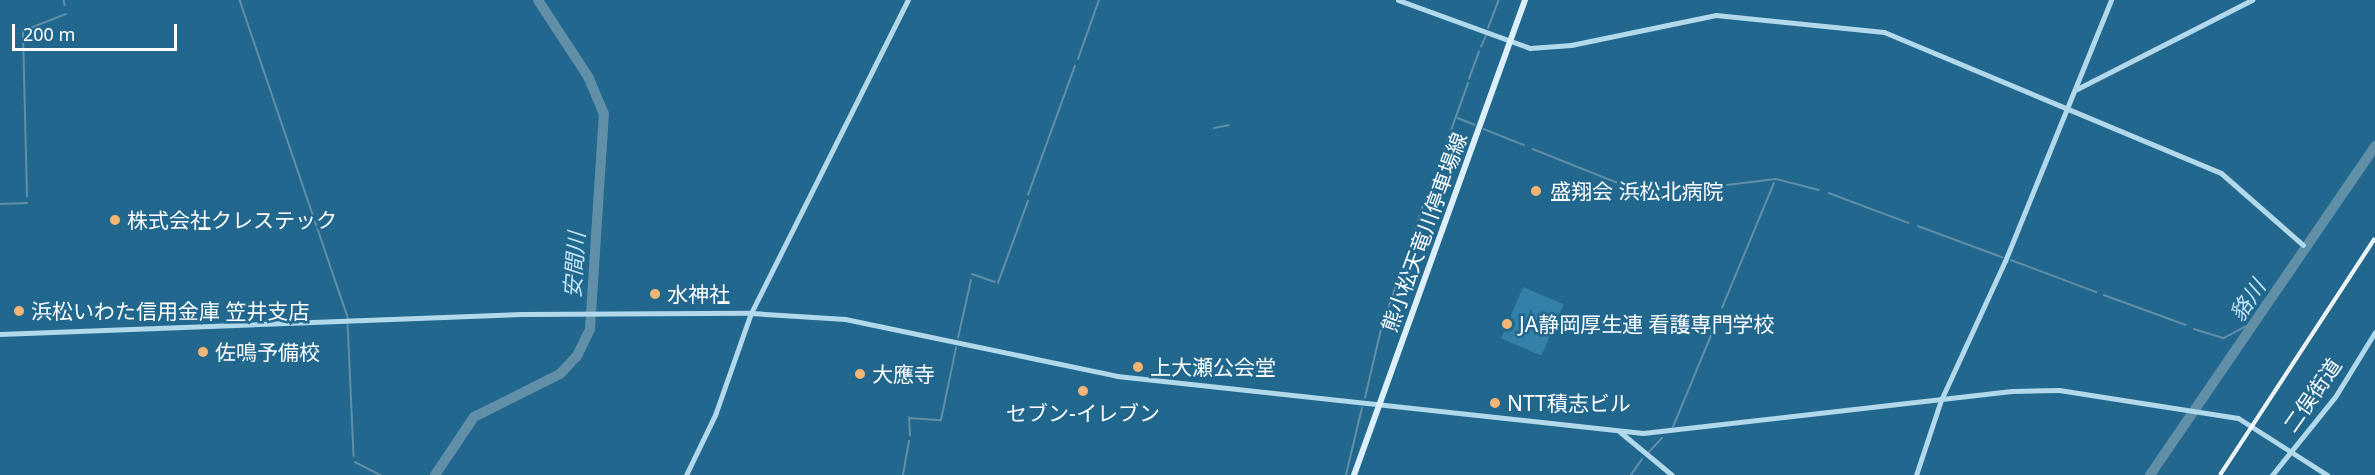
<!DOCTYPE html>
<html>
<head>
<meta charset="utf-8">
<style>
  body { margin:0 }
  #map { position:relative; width:2375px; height:475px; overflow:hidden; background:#22678d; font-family:"Noto Sans","Noto Sans JP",sans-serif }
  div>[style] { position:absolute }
  .green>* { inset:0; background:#3381a8; transform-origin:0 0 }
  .stream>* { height:1.5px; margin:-0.75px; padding:0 0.75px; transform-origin:0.75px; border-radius:0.75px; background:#618fa8 }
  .river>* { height:10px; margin:-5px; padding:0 5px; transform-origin:5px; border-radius:5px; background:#618fa8 }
  .tertiary>* { height:5px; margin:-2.5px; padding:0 2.5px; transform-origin:2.5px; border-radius:2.5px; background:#b1d8eb }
  .secondary>* { height:6px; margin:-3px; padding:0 3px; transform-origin:3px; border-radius:3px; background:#ddeff9 }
  .rail>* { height:4px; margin-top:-2px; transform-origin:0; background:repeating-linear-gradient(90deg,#22678d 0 4.5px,#fff 0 9px); box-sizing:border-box; border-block:2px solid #fff }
  .dots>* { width:16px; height:16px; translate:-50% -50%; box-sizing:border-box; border:3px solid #22678d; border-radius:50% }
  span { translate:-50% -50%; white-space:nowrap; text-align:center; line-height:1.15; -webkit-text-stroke:5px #22678d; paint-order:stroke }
  .poi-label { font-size:21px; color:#fff }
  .left { translate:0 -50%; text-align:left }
  .street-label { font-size:21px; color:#fff }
  .water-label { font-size:22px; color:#c0e2f3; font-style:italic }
  .scale { position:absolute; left:12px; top:24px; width:165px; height:27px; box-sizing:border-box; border:3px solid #fff; border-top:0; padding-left:8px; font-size:18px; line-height:21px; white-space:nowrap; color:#fff; -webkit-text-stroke:4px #22678d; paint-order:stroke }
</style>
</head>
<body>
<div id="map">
  <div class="green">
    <i style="left:1523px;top:287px;width:44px;height:56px;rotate:23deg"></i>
  </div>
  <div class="stream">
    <i style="left:64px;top:0;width:5px;rotate:79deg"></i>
    <i style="left:240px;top:0;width:336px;rotate:71.2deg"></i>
    <i style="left:1488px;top:28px;width:30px;rotate:-69deg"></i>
    <i style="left:1481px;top:47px;width:12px;rotate:-66deg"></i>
    <i style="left:1078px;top:59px;width:63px;rotate:-70.4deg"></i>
    <i style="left:1469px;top:79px;width:29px;rotate:-70deg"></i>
    <i style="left:1458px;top:118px;width:18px;rotate:22deg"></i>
    <i style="left:1214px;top:128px;width:15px;rotate:-11deg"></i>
    <i style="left:1484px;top:129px;width:43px;rotate:21.8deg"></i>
    <i style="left:1533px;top:149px;width:113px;rotate:21.8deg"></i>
    <i style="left:1638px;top:191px;width:42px;rotate:11deg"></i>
    <i style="left:1679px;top:199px;width:39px;rotate:-17deg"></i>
    <i style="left:1727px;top:185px;width:49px;rotate:-7deg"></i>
    <i style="left:1776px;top:179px;width:44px;rotate:14.3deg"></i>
    <i style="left:1431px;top:186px;width:109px;rotate:-70.2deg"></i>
    <i style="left:1829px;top:193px;width:85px;rotate:20.6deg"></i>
    <i style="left:1028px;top:195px;width:137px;rotate:-70deg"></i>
    <i style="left:27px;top:197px;width:166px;rotate:-91.4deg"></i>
    <i style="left:23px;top:31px;width:46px;rotate:-21.6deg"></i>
    <i style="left:0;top:204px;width:27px;rotate:-2deg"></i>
    <i style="left:1918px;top:226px;width:90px;rotate:20.3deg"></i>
    <i style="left:2011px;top:260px;width:91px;rotate:20.6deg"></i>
    <i style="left:972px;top:274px;width:24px;rotate:19deg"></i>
    <i style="left:998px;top:283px;width:87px;rotate:-69.9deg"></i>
    <i style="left:2104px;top:295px;width:87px;rotate:20.1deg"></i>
    <i style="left:1722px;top:308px;width:135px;rotate:-67.4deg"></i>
    <i style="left:348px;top:322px;width:134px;rotate:87.4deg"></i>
    <i style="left:1383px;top:324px;width:134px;rotate:-71.3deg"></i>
    <i style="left:2194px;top:329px;width:31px;rotate:17deg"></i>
    <i style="left:2224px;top:338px;width:36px;rotate:-28deg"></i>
    <i style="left:958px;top:338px;width:59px;rotate:-77.4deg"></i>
    <i style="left:1365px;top:398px;width:71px;rotate:-76.9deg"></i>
    <i style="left:1673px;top:427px;width:122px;rotate:-67.4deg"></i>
    <i style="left:910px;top:436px;width:18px;rotate:-93deg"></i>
    <i style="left:909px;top:418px;width:32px;rotate:4deg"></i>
    <i style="left:941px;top:420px;width:74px;rotate:-78.2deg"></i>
    <i style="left:1649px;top:452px;width:19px;rotate:-47deg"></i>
    <i style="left:355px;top:462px;width:29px;rotate:27deg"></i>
    <i style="left:903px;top:475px;width:34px;rotate:-80deg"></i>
    <i style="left:1346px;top:475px;width:69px;rotate:-76.6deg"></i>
    <i style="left:1631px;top:475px;width:19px;rotate:-55deg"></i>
  </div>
  <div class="river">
    <i style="left:435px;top:475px;width:70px;rotate:-56.1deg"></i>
    <i style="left:474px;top:417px;width:96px;rotate:-26.6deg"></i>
    <i style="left:560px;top:374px;width:25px;rotate:-47deg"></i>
    <i style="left:577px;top:356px;width:30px;rotate:-64deg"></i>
    <i style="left:590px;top:329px;width:215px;rotate:-86.3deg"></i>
    <i style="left:604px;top:114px;width:39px;rotate:-113deg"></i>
    <i style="left:589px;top:78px;width:93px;rotate:-123.2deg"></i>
    <i style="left:2150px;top:475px;width:399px;rotate:-55.6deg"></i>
  </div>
  <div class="tertiary">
    <i style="left:1398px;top:0;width:140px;rotate:20deg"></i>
    <i style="left:1530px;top:48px;width:41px;rotate:-4.2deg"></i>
    <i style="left:1571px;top:45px;width:148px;rotate:-11.7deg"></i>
    <i style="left:1716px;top:15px;width:169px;rotate:5.8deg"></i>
    <i style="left:1884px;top:32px;width:365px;rotate:22.7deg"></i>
    <i style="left:2221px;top:173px;width:109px;rotate:41.3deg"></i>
    <i style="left:2075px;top:90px;width:199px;rotate:-27deg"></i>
    <i style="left:0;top:334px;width:522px;rotate:-2.19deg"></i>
    <i style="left:522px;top:314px;width:229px;rotate:-0.3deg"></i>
    <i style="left:751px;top:313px;width:94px;rotate:3.7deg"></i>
    <i style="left:845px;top:319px;width:278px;rotate:11.8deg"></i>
    <i style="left:1117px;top:376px;width:529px;rotate:6.18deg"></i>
    <i style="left:1643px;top:433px;width:371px;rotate:-6.5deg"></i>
    <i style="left:2012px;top:391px;width:47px;rotate:-1.2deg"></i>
    <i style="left:2059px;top:390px;width:181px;rotate:8.9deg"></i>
    <i style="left:2238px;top:418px;width:106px;rotate:32.6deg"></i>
    <i style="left:1620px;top:432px;width:67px;rotate:39.6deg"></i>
    <i style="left:686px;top:475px;width:67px;rotate:-64.2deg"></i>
    <i style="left:715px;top:415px;width:108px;rotate:-70.6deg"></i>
    <i style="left:751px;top:313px;width:350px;rotate:-63.4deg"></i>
    <i style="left:1916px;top:475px;width:79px;rotate:-71.6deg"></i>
    <i style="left:1941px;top:400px;width:153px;rotate:-65.3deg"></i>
    <i style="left:2005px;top:261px;width:282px;rotate:-67.9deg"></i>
    <i style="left:2272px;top:475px;width:100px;rotate:-51.1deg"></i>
    <i style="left:2335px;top:397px;width:76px;rotate:-58.4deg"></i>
  </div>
  <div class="secondary">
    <i style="left:1354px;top:475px;width:505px;rotate:-70.2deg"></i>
  </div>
  <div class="rail">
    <i style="left:2220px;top:475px;width:283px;rotate:-56.8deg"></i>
  </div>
  <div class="dots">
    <i style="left:1536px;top:191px;background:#f7b674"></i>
    <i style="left:115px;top:220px;background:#f7b674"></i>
    <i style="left:655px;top:294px;background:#f7b674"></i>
    <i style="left:19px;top:311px;background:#f7b674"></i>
    <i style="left:1507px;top:324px;background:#f7b674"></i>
    <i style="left:203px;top:352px;background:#f7b674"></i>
    <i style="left:1138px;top:367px;background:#f7b674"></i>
    <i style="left:860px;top:374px;background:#f7b674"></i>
    <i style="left:1083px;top:391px;background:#f7b674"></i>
    <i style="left:1495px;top:403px;background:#f7b674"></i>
  </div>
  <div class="poi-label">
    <span class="left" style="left:1550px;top:191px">盛翔会 浜松北病院</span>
    <span class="left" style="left:127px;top:220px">株式会社クレステック</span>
    <span class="left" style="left:667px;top:294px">水神社</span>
    <span class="left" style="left:31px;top:311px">浜松いわた信用金庫 笠井支店</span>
    <span class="left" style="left:1519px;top:324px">JA静岡厚生連 看護専門学校</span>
    <span class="left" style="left:215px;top:352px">佐鳴予備校</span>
    <span class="left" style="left:1150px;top:367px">上大瀬公会堂</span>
    <span class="left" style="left:872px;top:374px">大應寺</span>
    <span class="left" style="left:1507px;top:403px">NTT積志ビル</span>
    <span style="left:1083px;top:413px">セブン-イレブン</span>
  </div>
  <div class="street-label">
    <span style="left:1424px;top:232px;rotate:-70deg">熊小松天竜川停車場線</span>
    <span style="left:2312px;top:395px;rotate:-55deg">二俣街道</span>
  </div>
  <div class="water-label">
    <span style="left:574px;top:265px;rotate:-86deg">安間川</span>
    <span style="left:2247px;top:300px;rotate:-56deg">貉川</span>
  </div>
  <div class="scale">200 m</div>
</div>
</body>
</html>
